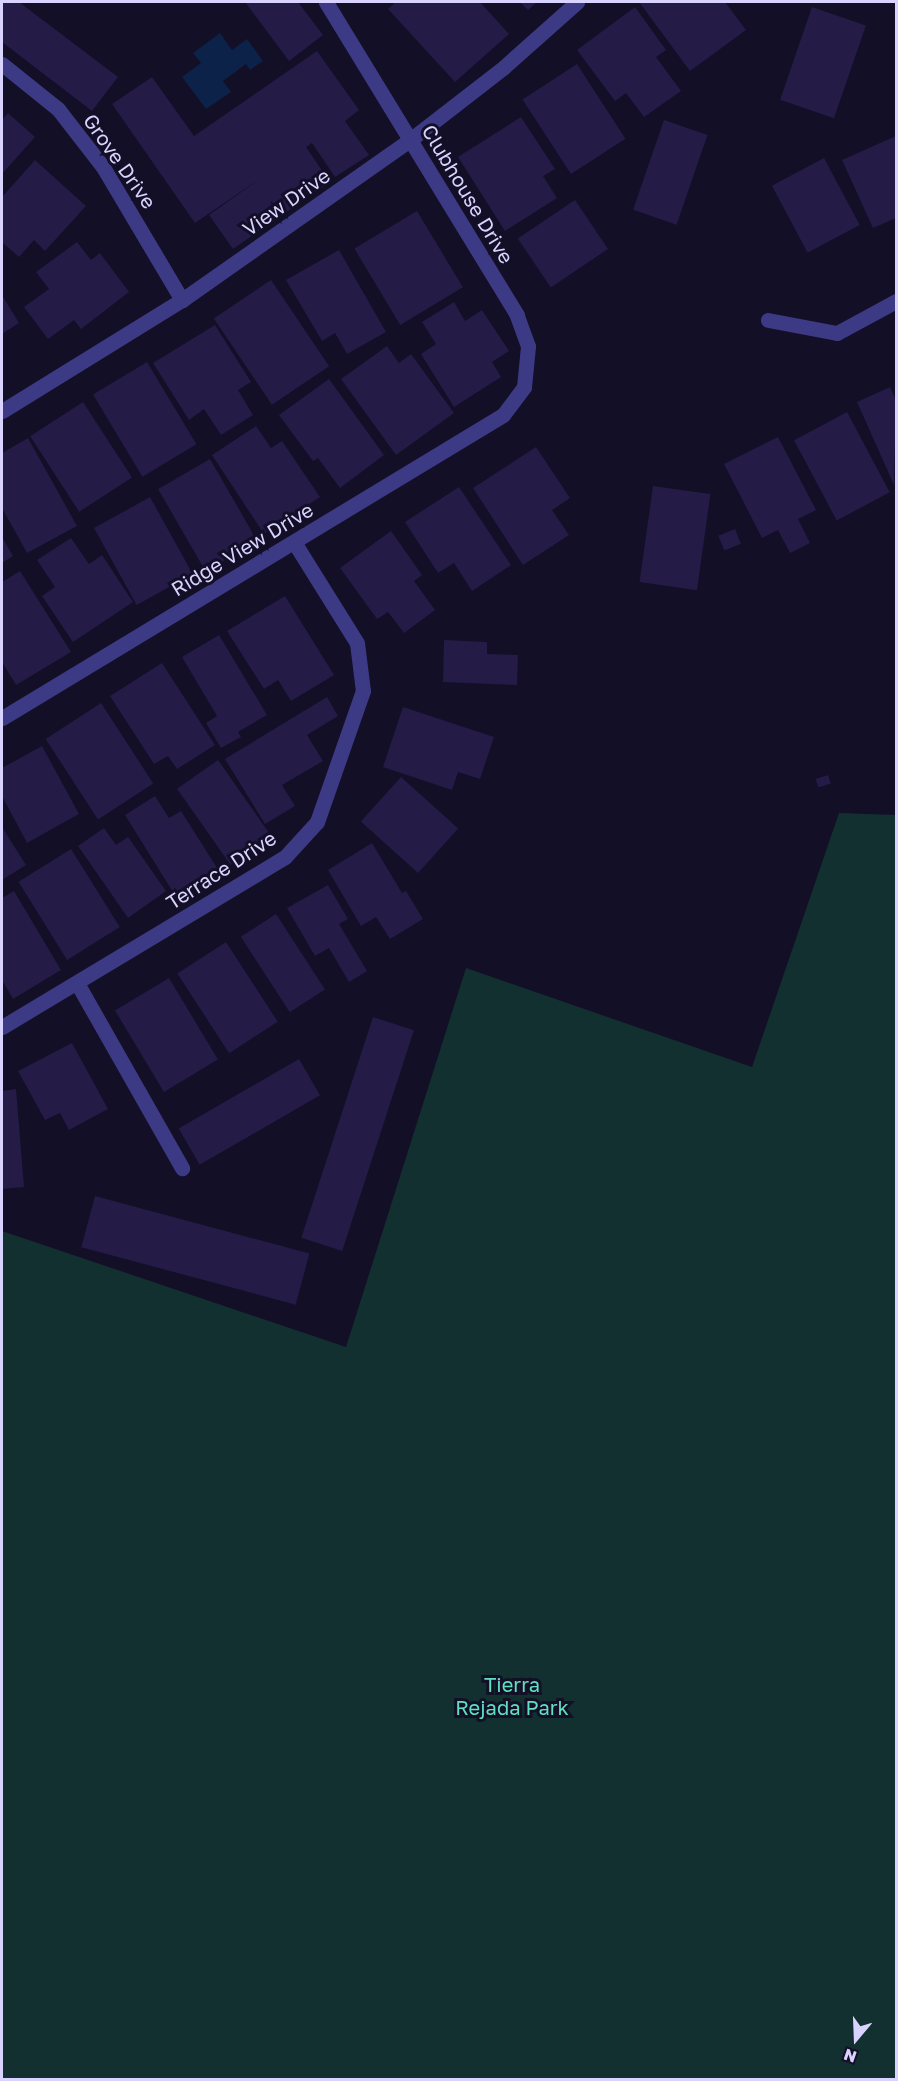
<!DOCTYPE html>
<html>
<head>
<meta charset="utf-8">
<style>
  body { margin:0 }
  #map { position:relative; width:898px; height:2081px; overflow:hidden; background:#130f26; font-family:"Golos Text",sans-serif }
  div>[style] { position:absolute }
  .green>* { inset:0; background:#12302f }
  .water>* { inset:0; background:#0c2248 }
  .building>* { inset:0; background:#241b47; transform-origin:0 0 }
  .service>* { height:15px; margin:-7.5px; padding:0 7.5px; transform-origin:7.5px; border-radius:7.5px; background:#3d3a85 }
  .minor>* { height:15px; margin:-7.5px; padding:0 7.5px; transform-origin:7.5px; border-radius:7.5px; background:#3d3a85 }
  span { translate:-50% -50%; white-space:nowrap; text-align:center; line-height:1.15; -webkit-text-stroke:6px #130f26; paint-order:stroke }
  .street-label { font-size:20px; color:#d9d4ff }
  .park-label { font-size:20px; color:#5fe0c0 }
  .frame { position:absolute; inset:0; border:3px solid #d9d4ff; pointer-events:none }
  .north { position:absolute; left:826px; top:2009px; width:60px; height:60px; -webkit-text-stroke:4px #130f26; paint-order:stroke; rotate:199deg; font-size:16px; font-weight:700; line-height:24px; text-align:center; color:#d9d4ff }
  .north::after { content:''; display:block; margin:auto; width:21px; height:27px; background:#d9d4ff; clip-path:polygon(50% 0,100% 100%,50% 72%,0 100%) }
</style>
</head>
<body>
<div id="map">
  <div class="green">
    <i style="clip-path:polygon(839px 813px,896px 815px,896px 2079px,2px 2079px,2px 1231px,346px 1347px,466px 968px,752px 1067px)"></i>
  </div>
  <div class="water">
    <i style="clip-path:polygon(220px 33px,232px 50px,247px 39px,263px 61px,250px 70px,246px 64px,223px 81px,231px 92px,206px 109px,182px 77px,201px 63px,193px 53px)"></i>
  </div>
  <div class="building">
    <i style="clip-path:polygon(2px 2px,19px 2px,118px 77px,92px 111px,2px 42px)"></i>
    <i style="clip-path:polygon(245px 2px,298px 2px,323px 35px,289px 61px)"></i>
    <i style="clip-path:polygon(396px 2px,480px 2px,509px 34px,455px 82px,388px 9px)"></i>
    <i style="clip-path:polygon(520px 2px,537px 2px,528px 10px)"></i>
    <i style="clip-path:polygon(639px 2px,725px 2px,746px 30px,690px 71px)"></i>
    <i style="clip-path:polygon(635px 7px,666px 50px,656px 57px,681px 91px,644px 117px,626px 93px,615px 101px,577px 50px)"></i>
    <i style="left:812px;top:7px;width:57px;height:98px;rotate:19deg"></i>
    <i style="clip-path:polygon(317px 51px,359px 110px,345px 121px,369px 155px,335px 177px,312px 143px,306px 147px,330px 182px,233px 249px,209px 215px,258px 180px,195px 223px,112px 104px,152px 77px,194px 136px)"></i>
    <i style="left:577px;top:64px;width:89px;height:65px;rotate:57deg"></i>
    <i style="clip-path:polygon(8px 113px,35px 137px,2px 174px,2px 120px)"></i>
    <i style="clip-path:polygon(521px 117px,555px 169px,543px 176px,557px 198px,505px 231px,458px 157px)"></i>
    <i style="left:664px;top:120px;width:46px;height:95px;rotate:19deg"></i>
    <i style="clip-path:polygon(896px 136px,896px 218px,873px 228px,842px 160px)"></i>
    <i style="left:824px;top:158px;width:76px;height:59px;rotate:62deg"></i>
    <i style="clip-path:polygon(35px 160px,86px 206px,45px 251px,34px 240px,19px 257px,2px 242px,2px 197px)"></i>
    <i style="left:575px;top:200px;width:59px;height:69px;rotate:56deg"></i>
    <i style="left:417px;top:211px;width:89px;height:73px;rotate:59deg"></i>
    <i style="clip-path:polygon(77px 242px,91px 260px,100px 253px,129px 292px,81px 329px,74px 320px,48px 339px,24px 307px,49px 289px,36px 272px)"></i>
    <i style="clip-path:polygon(339px 250px,386px 332px,347px 354px,335px 333px,322px 341px,286px 280px)"></i>
    <i style="left:271px;top:280px;width:104px;height:69px;rotate:56deg"></i>
    <i style="clip-path:polygon(2px 295px,19px 323px,2px 334px)"></i>
    <i style="clip-path:polygon(454px 302px,465px 321px,482px 310px,509px 351px,492px 362px,501px 377px,454px 407px,421px 354px,436px 344px,422px 322px)"></i>
    <i style="clip-path:polygon(215px 325px,251px 382px,238px 390px,253px 415px,221px 435px,204px 409px,189px 420px,153px 363px)"></i>
    <i style="clip-path:polygon(387px 346px,399px 363px,411px 354px,454px 413px,396px 455px,341px 379px)"></i>
    <i style="left:147px;top:362px;width:96px;height:63px;rotate:59deg"></i>
    <i style="clip-path:polygon(329px 379px,384px 455px,340px 488px,318px 458px,313px 461px,279px 415px)"></i>
    <i style="clip-path:polygon(890px 387px,896px 400px,894px 485px,857px 402px)"></i>
    <i style="left:83px;top:402px;width:90px;height:63px;rotate:57deg"></i>
    <i style="left:847px;top:412px;width:91px;height:60px;rotate:62deg"></i>
    <i style="clip-path:polygon(256px 426px,271px 448px,282px 441px,320px 497px,264px 534px,212px 455px)"></i>
    <i style="clip-path:polygon(778px 437px,816px 510px,798px 519px,810px 543px,790px 553px,778px 530px,762px 538px,724px 464px)"></i>
    <i style="clip-path:polygon(28px 438px,77px 526px,27px 553px,2px 508px,2px 453px)"></i>
    <i style="clip-path:polygon(536px 447px,570px 498px,552px 510px,569px 535px,523px 565px,473px 488px)"></i>
    <i style="left:210px;top:459px;width:95px;height:60px;rotate:60deg"></i>
    <i style="left:653px;top:486px;width:58px;height:97px;rotate:8deg"></i>
    <i style="clip-path:polygon(459px 487px,511px 565px,472px 591px,454px 563px,438px 573px,405px 522px)"></i>
    <i style="left:150px;top:497px;width:88px;height:64px;rotate:61deg"></i>
    <i style="left:735px;top:529px;width:16px;height:18px;rotate:68deg"></i>
    <i style="clip-path:polygon(391px 531px,422px 575px,414px 581px,435px 610px,404px 633px,388px 612px,377px 619px,340px 568px)"></i>
    <i style="clip-path:polygon(2px 537px,13px 556px,2px 563px)"></i>
    <i style="clip-path:polygon(71px 538px,89px 564px,102px 555px,133px 602px,73px 642px,42px 596px,55px 587px,37px 560px)"></i>
    <i style="clip-path:polygon(20px 571px,71px 652px,16px 685px,2px 662px,2px 582px)"></i>
    <i style="clip-path:polygon(285px 596px,334px 675px,291px 701px,278px 680px,264px 689px,227px 631px)"></i>
    <i style="clip-path:polygon(219px 635px,267px 715px,238px 732px,241px 737px,221px 748px,206px 723px,217px 716px,182px 657px)"></i>
    <i style="clip-path:polygon(444px 640px,487px 642px,487px 654px,518px 655px,517px 685px,443px 682px)"></i>
    <i style="clip-path:polygon(162px 663px,215px 745px,177px 769px,168px 756px,154px 764px,110px 696px)"></i>
    <i style="clip-path:polygon(327px 697px,338px 716px,307px 735px,323px 761px,282px 785px,295px 806px,265px 824px,225px 759px)"></i>
    <i style="left:101px;top:703px;width:96px;height:66px;rotate:57deg"></i>
    <i style="clip-path:polygon(403px 707px,494px 737px,480px 779px,458px 772px,452px 790px,383px 767px)"></i>
    <i style="clip-path:polygon(42px 746px,79px 814px,27px 843px,2px 796px,2px 768px)"></i>
    <i style="left:218px;top:760px;width:93px;height:50px;rotate:55deg"></i>
    <i style="left:828px;top:775px;width:9px;height:13px;rotate:72deg"></i>
    <i style="left:401px;top:777px;width:77px;height:60px;rotate:42deg"></i>
    <i style="clip-path:polygon(155px 796px,169px 818px,181px 811px,219px 871px,176px 897px,125px 815px)"></i>
    <i style="clip-path:polygon(2px 827px,26px 865px,2px 880px)"></i>
    <i style="clip-path:polygon(104px 828px,116px 845px,128px 837px,166px 891px,128px 918px,78px 846px)"></i>
    <i style="clip-path:polygon(372px 843px,402px 893px,406px 891px,423px 919px,390px 939px,376px 917px,361px 926px,328px 870px)"></i>
    <i style="left:71px;top:849px;width:92px;height:62px;rotate:58deg"></i>
    <i style="clip-path:polygon(328px 885px,348px 919px,339px 924px,367px 971px,349px 982px,329px 948px,315px 956px,287px 908px)"></i>
    <i style="clip-path:polygon(14px 891px,61px 970px,13px 999px,2px 980px,2px 898px)"></i>
    <i style="left:276px;top:914px;width:90px;height:42px;rotate:57deg"></i>
    <i style="left:226px;top:942px;width:95px;height:58px;rotate:57deg"></i>
    <i style="left:169px;top:978px;width:95px;height:63px;rotate:59deg"></i>
    <i style="left:373px;top:1017px;width:43px;height:232px;rotate:18deg"></i>
    <i style="clip-path:polygon(72px 1043px,108px 1109px,69px 1130px,60px 1113px,45px 1120px,18px 1071px)"></i>
    <i style="left:299px;top:1059px;width:42px;height:139px;rotate:60deg"></i>
    <i style="clip-path:polygon(16px 1089px,24px 1187px,2px 1189px,2px 1091px)"></i>
    <i style="left:95px;top:1196px;width:222px;height:53px;rotate:15deg"></i>
  </div>
  <div class="service">
    <i style="left:768px;top:320px;width:70px;rotate:10.7deg"></i>
    <i style="left:837px;top:333px;width:67px;rotate:-28.5deg"></i>
    <i style="left:77px;top:983px;width:213px;rotate:60.4deg"></i>
  </div>
  <div class="minor">
    <i style="left:2px;top:64px;width:72px;rotate:38.8deg"></i>
    <i style="left:58px;top:109px;width:73px;rotate:52.2deg"></i>
    <i style="left:103px;top:167px;width:155px;rotate:59.3deg"></i>
    <i style="left:2px;top:411px;width:211px;rotate:-31.7deg"></i>
    <i style="left:182px;top:300px;width:279px;rotate:-35.1deg"></i>
    <i style="left:410px;top:140px;width:119px;rotate:-37.8deg"></i>
    <i style="left:504px;top:67px;width:98px;rotate:-41.7deg"></i>
    <i style="left:2px;top:718px;width:585px;rotate:-31.17deg"></i>
    <i style="left:503px;top:415px;width:35px;rotate:-53deg"></i>
    <i style="left:524px;top:387px;width:41px;rotate:-84.4deg"></i>
    <i style="left:528px;top:346px;width:33px;rotate:-110deg"></i>
    <i style="left:517px;top:315px;width:367px;rotate:-121.4deg"></i>
    <i style="left:2px;top:1027px;width:330px;rotate:-31deg"></i>
    <i style="left:285px;top:857px;width:47px;rotate:-47.6deg"></i>
    <i style="left:317px;top:822px;width:139px;rotate:-70.7deg"></i>
    <i style="left:363px;top:691px;width:48px;rotate:-97.1deg"></i>
    <i style="left:357px;top:643px;width:119px;rotate:-122deg"></i>
  </div>
  <div class="street-label">
    <span style="left:120px;top:161px;rotate:55deg">Grove Drive</span>
    <span style="left:468px;top:194px;rotate:59deg">Clubhouse Drive</span>
    <span style="left:286px;top:202px;rotate:-35deg">View Drive</span>
    <span style="left:242px;top:549px;rotate:-31deg">Ridge View Drive</span>
    <span style="left:221px;top:870px;rotate:-33deg">Terrace Drive</span>
  </div>
  <div class="park-label">
    <span style="left:512px;top:1696px">Tierra<br>Rejada Park</span>
  </div>
  <div class="frame"></div>
  <div class="north">N</div>
</div>
</body>
</html>
